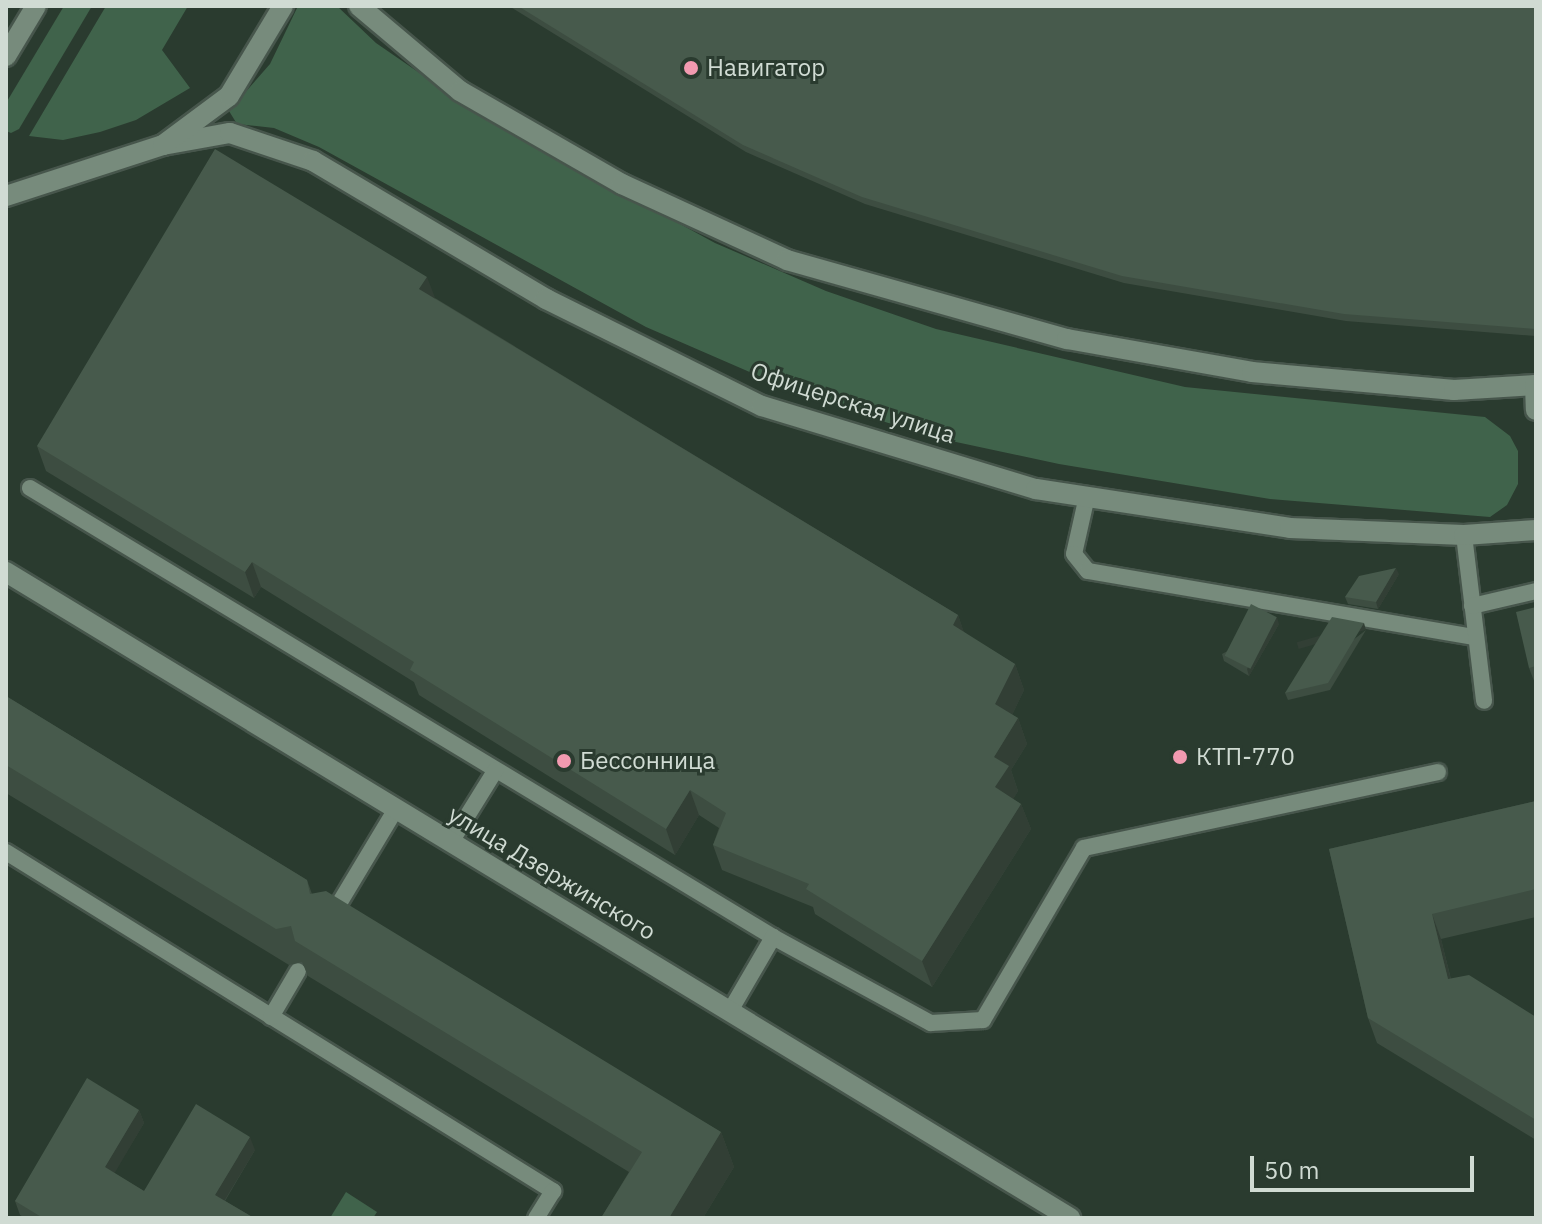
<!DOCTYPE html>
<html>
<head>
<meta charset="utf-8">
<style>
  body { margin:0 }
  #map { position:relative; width:1542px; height:1224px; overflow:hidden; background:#2a3b2f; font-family:"IBM Plex Sans",sans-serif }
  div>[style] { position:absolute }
  .green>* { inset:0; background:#40634b }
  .roads { filter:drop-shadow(2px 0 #47564c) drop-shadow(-2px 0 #47564c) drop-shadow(0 2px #47564c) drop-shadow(0 -2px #47564c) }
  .lane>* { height:16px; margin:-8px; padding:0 8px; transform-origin:8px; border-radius:8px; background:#778b7c }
  .secondary>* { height:20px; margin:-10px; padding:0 10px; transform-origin:10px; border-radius:10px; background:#778b7c }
  .wall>* { inset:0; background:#3d4d41 }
  .shaded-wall>* { inset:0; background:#323f35; transform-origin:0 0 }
  .building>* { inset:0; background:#475a4c; transform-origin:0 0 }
  .dots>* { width:22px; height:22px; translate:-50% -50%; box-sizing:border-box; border:4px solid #2a3b2f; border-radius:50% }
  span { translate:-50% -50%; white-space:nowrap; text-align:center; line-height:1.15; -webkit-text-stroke:6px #2a3b2f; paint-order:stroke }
  .poi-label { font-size:24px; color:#d0dbd3 }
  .left { translate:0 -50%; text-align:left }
  .street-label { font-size:24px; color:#d0dbd3 }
  .frame { position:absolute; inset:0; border:8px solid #d0dbd3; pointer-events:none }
  .scale { position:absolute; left:1250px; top:1156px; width:224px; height:36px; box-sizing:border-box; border:4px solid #d0dbd3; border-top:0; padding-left:10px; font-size:24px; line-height:28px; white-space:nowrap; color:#d0dbd3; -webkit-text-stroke:6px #2a3b2f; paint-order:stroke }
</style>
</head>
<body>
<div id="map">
  <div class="green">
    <i style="clip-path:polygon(64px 6px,92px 6px,19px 129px,11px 133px,6px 131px,6px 103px)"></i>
    <i style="clip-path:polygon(106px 6px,188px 6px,162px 50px,190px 88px,136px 120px,100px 132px,63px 140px,29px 136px)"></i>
    <i style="clip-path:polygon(298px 6px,337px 6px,376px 43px,482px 116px,715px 243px,826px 291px,936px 329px,1185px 387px,1485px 417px,1510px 436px,1518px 451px,1518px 484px,1507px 505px,1490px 517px,1270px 499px,1059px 464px,928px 436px,800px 394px,646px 327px,319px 147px,274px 128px,237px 124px,229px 111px,270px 64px)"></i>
    <i style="clip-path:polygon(346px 1192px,377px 1212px,373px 1218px,330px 1218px)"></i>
  </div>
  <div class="roads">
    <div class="lane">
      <i style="left:30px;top:488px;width:868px;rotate:31.14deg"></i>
      <i style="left:773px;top:937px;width:180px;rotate:28.6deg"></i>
      <i style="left:931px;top:1023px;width:52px;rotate:-3.3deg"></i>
      <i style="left:983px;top:1020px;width:199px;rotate:-59.6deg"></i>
      <i style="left:1084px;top:848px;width:362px;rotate:-12.1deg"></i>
      <i style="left:1087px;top:496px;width:59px;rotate:102.6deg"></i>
      <i style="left:1074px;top:554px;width:22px;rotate:51deg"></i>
      <i style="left:1088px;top:571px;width:393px;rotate:9.7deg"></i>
      <i style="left:1464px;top:535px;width:167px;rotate:83.1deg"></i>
      <i style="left:1472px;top:606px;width:66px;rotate:-13.2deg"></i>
      <i style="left:451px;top:842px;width:84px;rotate:-58.2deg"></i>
      <i style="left:6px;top:852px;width:644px;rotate:31.79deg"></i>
      <i style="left:553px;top:1191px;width:32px;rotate:122deg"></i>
      <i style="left:331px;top:917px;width:126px;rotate:-59deg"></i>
      <i style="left:730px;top:1011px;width:86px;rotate:-59.8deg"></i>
      <i style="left:271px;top:1017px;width:53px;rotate:-59.6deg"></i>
    </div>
    <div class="secondary">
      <i style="left:359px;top:6px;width:132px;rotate:40.1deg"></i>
      <i style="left:460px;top:91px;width:187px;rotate:29.9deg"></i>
      <i style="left:622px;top:184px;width:182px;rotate:24.7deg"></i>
      <i style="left:787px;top:260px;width:291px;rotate:15.8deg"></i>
      <i style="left:1067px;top:339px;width:188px;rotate:10.1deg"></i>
      <i style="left:1252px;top:372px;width:203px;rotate:5.1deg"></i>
      <i style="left:1454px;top:390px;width:82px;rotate:-3.5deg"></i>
      <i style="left:6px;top:56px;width:58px;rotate:-59deg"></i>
      <i style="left:163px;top:145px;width:68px;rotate:-10.2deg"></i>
      <i style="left:230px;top:133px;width:88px;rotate:18.6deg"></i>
      <i style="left:313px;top:161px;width:271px;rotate:30.6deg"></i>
      <i style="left:546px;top:299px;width:241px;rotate:26.4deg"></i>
      <i style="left:762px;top:406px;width:286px;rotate:16.9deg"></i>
      <i style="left:1036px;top:489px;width:257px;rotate:8.7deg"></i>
      <i style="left:1290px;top:528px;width:174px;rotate:2.3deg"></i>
      <i style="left:1464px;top:535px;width:72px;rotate:-4deg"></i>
      <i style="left:6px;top:196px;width:165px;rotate:-18deg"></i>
      <i style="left:163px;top:145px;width:82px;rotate:-36.6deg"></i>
      <i style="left:229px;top:96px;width:105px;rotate:-59deg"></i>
      <i style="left:1535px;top:385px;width:25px;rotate:88deg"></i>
      <i style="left:6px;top:572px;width:1245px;rotate:31.26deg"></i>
    </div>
  </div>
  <div class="wall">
    <i style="clip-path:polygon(509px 6px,1536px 6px,1536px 336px,1346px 321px,1124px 283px,865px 204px,746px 152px)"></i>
    <i style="clip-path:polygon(435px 298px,958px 615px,964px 633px,1015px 664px,1024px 690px,1012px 715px,1018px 718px,1027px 744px,1011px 770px,1018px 791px,1013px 799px,1021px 804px,1031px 829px,932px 987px,815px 914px,813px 907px,722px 870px,713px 845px,719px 828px,699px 815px,675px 855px,419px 695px,414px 682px,261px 587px,254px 598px,46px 471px,37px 446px)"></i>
    <i style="clip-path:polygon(1399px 574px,1378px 609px,1348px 604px,1345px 597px)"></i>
    <i style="clip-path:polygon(1536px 607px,1536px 686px,1529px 668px)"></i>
    <i style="clip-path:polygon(1279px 624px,1249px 676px,1224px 661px,1222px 654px)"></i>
    <i style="clip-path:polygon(1366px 630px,1330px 690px,1288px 700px,1285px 693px)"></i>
    <i style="clip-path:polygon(6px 696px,307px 880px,312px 894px,721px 1132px,734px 1167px,703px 1218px,601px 1218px,629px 1172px,308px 976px,302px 962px,289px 965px,6px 793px)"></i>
    <i style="clip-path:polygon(1536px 801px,1536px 917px,1441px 939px,1451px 979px,1536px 1017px,1536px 1140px,1377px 1043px,1368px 1018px,1329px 849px)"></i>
    <i style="clip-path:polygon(139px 1110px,144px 1123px,114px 1173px,144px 1191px,255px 1150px,225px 1201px,254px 1218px,25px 1218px,20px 1215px,15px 1201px)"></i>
  </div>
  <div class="shaded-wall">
    <i style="clip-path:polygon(427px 277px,437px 303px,419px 289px)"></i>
    <i style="clip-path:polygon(252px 562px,261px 587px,254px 598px,245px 572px)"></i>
    <i style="clip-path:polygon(1396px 568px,1399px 574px,1378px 609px,1376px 602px)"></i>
    <i style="clip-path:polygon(958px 615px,967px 641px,953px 625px)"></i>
    <i style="clip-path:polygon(1277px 617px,1279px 624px,1249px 676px,1247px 669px)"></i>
    <i style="left:1364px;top:623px;width:7px;height:70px;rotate:74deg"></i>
    <i style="clip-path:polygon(1015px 664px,1024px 690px,1005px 730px,995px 704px)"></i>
    <i style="clip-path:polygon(1018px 718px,1027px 744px,1011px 770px,1018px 791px,1005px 813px,995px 787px,994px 757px)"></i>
    <i style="clip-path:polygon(690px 790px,699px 815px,675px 855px,666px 829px)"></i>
    <i style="clip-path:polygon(1021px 804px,1031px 829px,932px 987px,922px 961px)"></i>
    <i style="clip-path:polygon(1432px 914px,1441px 939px,1457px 1005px,1448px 979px)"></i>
    <i style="clip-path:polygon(139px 1110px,144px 1123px,110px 1181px,105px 1167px)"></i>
    <i style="clip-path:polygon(721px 1132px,734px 1167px,703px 1218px,669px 1218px)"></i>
    <i style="clip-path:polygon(250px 1137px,255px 1150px,220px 1208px,215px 1195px)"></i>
  </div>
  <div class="building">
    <i style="clip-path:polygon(518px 6px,1536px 6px,1536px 329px,1344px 314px,1122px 276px,862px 197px,743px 145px)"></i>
    <i style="clip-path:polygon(215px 149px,427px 277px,419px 289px,958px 615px,953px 625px,1015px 664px,995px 704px,1018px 718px,994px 757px,1009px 766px,995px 787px,1021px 804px,922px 961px,806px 889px,809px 884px,713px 845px,726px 813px,690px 790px,666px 829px,410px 670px,414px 662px,252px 562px,245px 572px,37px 446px)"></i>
    <i style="clip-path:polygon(1396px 568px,1376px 602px,1345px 597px,1359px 576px)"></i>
    <i style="left:1251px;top:604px;width:29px;height:58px;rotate:27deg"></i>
    <i style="clip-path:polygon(1536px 607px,1536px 666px,1529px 668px,1516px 612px)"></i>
    <i style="clip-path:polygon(1332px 617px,1364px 623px,1328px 683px,1285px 693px)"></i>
    <i style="clip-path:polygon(6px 696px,307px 880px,310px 894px,326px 891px,721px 1132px,669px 1218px,601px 1218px,642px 1152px,295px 941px,291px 926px,276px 929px,6px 765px)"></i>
    <i style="clip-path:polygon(1536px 801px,1536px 889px,1432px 914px,1448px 979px,1469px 975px,1536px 1017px,1536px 1120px,1368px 1018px,1329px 849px)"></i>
    <i style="clip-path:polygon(87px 1078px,139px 1110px,105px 1167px,144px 1191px,196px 1104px,250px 1137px,215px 1195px,254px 1218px,43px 1218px,15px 1201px)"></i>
  </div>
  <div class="dots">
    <i style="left:691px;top:68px;background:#f29ab0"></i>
    <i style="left:1180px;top:757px;background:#f29ab0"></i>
    <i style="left:564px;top:761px;background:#f29ab0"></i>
  </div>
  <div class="poi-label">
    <span class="left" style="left:707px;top:68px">Навигатор</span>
    <span class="left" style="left:1196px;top:757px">КТП-770</span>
    <span class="left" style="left:580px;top:761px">Бессонница</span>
  </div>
  <div class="street-label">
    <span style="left:853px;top:403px;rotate:18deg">Офицерская улица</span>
    <span style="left:552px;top:873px;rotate:31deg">улица Дзержинского</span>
  </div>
  <div class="frame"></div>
  <div class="scale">50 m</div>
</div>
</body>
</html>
